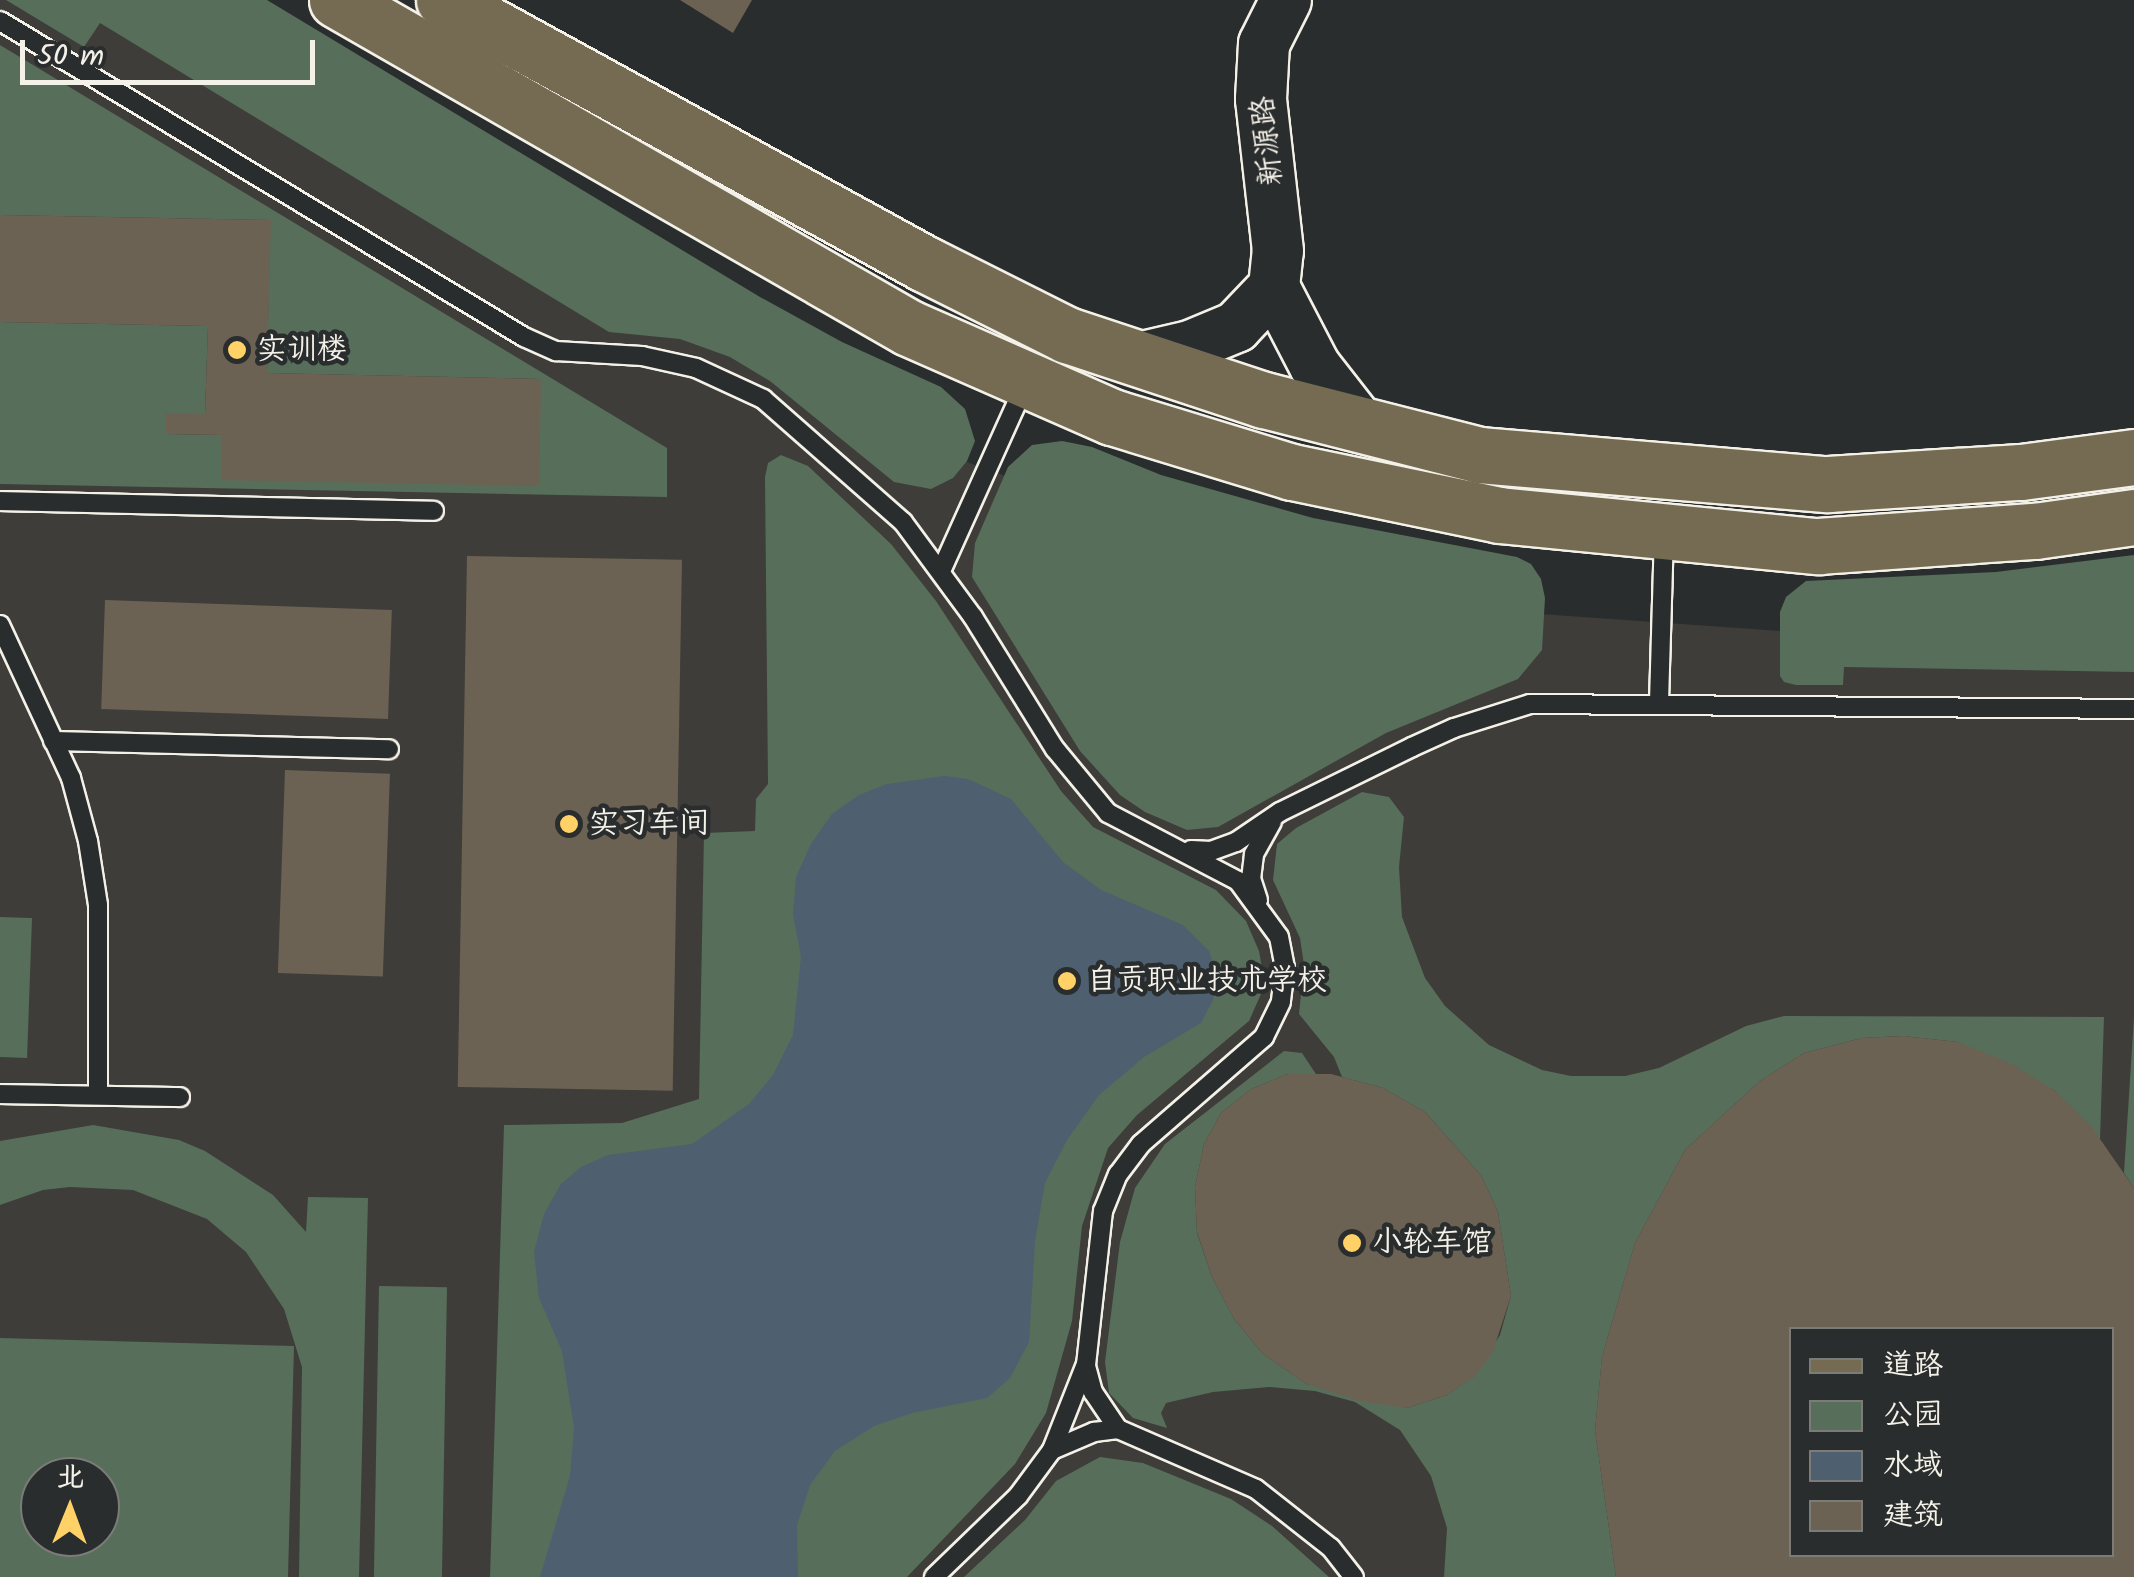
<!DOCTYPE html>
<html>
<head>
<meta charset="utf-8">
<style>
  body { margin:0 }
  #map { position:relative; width:2134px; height:1577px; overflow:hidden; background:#2a2d2e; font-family:Kalam,"LXGW WenKai TC",sans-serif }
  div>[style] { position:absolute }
  .built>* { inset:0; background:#3e3d39 }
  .green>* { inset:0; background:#576e5a; transform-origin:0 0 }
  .water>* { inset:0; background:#4e5f70 }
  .building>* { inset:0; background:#6c6253; transform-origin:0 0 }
  .roads { filter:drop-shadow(2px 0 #f4f1e8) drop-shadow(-2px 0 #f4f1e8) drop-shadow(0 2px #f4f1e8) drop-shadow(0 -2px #f4f1e8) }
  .lane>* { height:18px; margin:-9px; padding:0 9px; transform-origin:9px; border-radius:9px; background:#2a2d2e }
  .secondary>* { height:50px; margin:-25px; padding:0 25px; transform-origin:25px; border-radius:25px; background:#2a2d2e }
  .primary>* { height:55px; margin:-27.5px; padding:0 27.5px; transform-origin:27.5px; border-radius:27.5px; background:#746b52 }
  .dots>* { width:28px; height:28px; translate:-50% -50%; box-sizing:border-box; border:5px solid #2a2d2e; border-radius:50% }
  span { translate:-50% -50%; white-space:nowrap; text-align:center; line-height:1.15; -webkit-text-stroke:9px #2a2d2e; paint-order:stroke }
  .street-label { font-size:30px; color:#f4f1e8 }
  .poi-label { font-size:30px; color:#f4f1e8 }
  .left { translate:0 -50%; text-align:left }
  .legend { position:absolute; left:1789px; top:1327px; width:325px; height:230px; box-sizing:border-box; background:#2a2d2e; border:2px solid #7b7b78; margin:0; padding:12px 18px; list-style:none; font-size:30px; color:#f4f1e8 }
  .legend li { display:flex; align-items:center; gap:20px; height:50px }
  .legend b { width:50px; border:2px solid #7b7b78 }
  .north { position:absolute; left:20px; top:1457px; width:100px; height:100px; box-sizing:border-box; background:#2a2d2e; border:2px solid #7b7b78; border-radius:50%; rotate:1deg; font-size:28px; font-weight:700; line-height:40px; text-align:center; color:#f4f1e8 }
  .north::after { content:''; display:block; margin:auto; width:35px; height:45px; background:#ffd166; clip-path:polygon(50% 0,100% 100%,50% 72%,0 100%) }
  .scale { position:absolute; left:20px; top:40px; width:295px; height:45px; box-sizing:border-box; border:5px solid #f4f1e8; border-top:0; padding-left:12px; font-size:30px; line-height:35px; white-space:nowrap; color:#f4f1e8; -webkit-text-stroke:8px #2a2d2e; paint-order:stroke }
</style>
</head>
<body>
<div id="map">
  <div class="built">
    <i style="clip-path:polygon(evenodd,0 0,156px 0,744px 346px,967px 462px,1075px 501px,1526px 613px,1780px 631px,2134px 614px,2134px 1577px,0 1577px,0 0,1792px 1330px,2112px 1330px,2112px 1554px,1792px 1554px,1792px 1330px,0 0,40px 1477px,100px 1477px,100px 1537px,40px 1537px,40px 1477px)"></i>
  </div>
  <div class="green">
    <i style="clip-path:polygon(6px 0,267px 0,760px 297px,842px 342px,941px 387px,965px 409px,975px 441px,967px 461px,953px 478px,931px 489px,894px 482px,770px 381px,730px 357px,680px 339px,609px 332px,100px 23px,84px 47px)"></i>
    <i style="clip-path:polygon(0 45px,667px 448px,667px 497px,0 484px,0 322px,208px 326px,205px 414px,166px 434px,222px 435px,222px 480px,541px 379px,267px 373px,270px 220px,0 215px)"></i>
    <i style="clip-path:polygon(1062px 441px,1092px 447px,1161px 475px,1313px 518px,1517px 557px,1531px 564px,1541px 579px,1545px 598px,1542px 650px,1518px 679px,1386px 733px,1218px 827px,1187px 830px,1145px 812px,1120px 795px,1080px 751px,972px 577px,975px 543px,1008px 467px,1032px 445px)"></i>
    <i style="clip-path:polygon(781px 455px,808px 466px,891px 544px,936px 601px,1061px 791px,1093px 827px,1216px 890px,1246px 921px,1259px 951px,1265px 985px,1249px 1021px,1137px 1115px,1108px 1148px,1082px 1226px,1072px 1321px,1046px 1413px,1015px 1464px,907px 1577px,490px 1577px,504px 1125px,622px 1123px,699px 1099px,704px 833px,755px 831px,756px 799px,768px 784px,765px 477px,768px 463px)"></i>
    <i style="clip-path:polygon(2134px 555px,2134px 672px,1844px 667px,1843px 685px,1796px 685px,1784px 682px,1780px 676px,1780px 612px,1786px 597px,1806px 581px,1996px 572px)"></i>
    <i style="clip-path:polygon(1362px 792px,1389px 797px,1404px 817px,1399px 867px,1402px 917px,1425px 978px,1445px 1006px,1489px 1045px,1542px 1070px,1571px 1076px,1625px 1076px,1659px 1068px,1746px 1026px,1784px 1016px,2104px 1017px,2100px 1140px,2054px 1090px,1958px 1042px,1903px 1036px,1862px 1038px,1804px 1053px,1760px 1081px,1685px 1150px,1635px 1243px,1602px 1357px,1595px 1431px,1616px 1577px,1444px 1577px,1447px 1528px,1431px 1476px,1400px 1430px,1355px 1402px,1315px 1391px,1269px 1387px,1213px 1392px,1166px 1403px,1161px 1413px,1167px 1428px,1133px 1418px,1109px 1393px,1105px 1362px,1120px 1242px,1135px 1188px,1165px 1144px,1284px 1051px,1302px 1053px,1316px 1074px,1288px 1074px,1251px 1089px,1221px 1113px,1204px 1144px,1195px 1187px,1197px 1233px,1212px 1277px,1234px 1319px,1263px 1354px,1307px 1384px,1407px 1408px,1447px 1395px,1474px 1376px,1500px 1335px,1511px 1296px,1498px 1212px,1481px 1175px,1425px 1112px,1383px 1088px,1342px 1077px,1334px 1057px,1299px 1014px,1304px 965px,1300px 938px,1273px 880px,1277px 844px,1296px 828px)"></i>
    <i style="left:0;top:917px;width:32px;height:140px;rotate:2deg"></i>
    <i style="clip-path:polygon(2134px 1017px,2134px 1188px,2124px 1173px)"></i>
    <i style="clip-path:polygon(93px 1125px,179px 1140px,205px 1151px,273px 1195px,306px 1232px,308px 1197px,368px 1198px,359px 1577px,299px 1577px,302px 1367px,284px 1309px,246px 1252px,207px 1219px,133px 1190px,70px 1187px,43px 1190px,0 1205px,0 1141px)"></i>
    <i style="left:379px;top:1286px;width:68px;height:291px;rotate:1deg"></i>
    <i style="clip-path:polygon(evenodd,0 1338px,294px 1346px,288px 1577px,0 1577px,0 1338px,40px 1477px,100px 1477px,100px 1537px,40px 1537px,40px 1477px)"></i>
    <i style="clip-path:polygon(1100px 1457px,1143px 1463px,1231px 1499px,1272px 1526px,1329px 1577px,964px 1577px,1025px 1520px,1056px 1481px)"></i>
  </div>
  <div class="water">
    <i style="clip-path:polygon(944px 776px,968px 779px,1011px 799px,1063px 862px,1101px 890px,1183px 925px,1209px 951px,1217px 976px,1213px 1000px,1201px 1023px,1144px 1057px,1099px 1095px,1067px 1140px,1045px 1183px,1035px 1241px,1029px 1342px,1010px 1378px,987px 1398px,912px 1413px,874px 1426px,835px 1451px,810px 1485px,797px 1525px,798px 1577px,540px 1577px,570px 1476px,574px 1428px,562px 1351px,539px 1298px,534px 1252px,544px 1214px,561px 1184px,581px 1167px,608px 1155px,692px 1144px,749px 1104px,773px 1075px,793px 1035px,801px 957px,793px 915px,796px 877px,811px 844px,832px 814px,859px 795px,887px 784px)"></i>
  </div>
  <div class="building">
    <i style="clip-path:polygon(680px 0,752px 0,733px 33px)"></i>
    <i style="clip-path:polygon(0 215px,271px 220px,267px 373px,541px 379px,539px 486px,221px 480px,222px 435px,166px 434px,166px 413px,205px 414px,208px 326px,0 322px)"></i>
    <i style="left:467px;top:556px;width:215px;height:531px;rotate:1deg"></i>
    <i style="left:105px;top:600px;width:287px;height:109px;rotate:2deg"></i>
    <i style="left:285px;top:770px;width:105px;height:203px;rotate:2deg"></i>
    <i style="clip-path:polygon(evenodd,1903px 1036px,1958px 1042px,2010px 1063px,2054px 1090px,2091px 1126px,2134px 1188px,2134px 1577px,1616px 1577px,1595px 1431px,1602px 1357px,1635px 1243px,1685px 1150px,1760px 1081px,1804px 1053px,1862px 1038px,1903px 1036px,1792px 1330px,2112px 1330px,2112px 1554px,1792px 1554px,1792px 1330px)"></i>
    <i style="clip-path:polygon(1288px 1074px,1331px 1074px,1383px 1088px,1425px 1112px,1481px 1175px,1498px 1212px,1511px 1296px,1492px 1354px,1475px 1376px,1447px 1395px,1407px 1408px,1359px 1401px,1307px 1384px,1263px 1354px,1234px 1319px,1212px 1277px,1197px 1232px,1195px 1187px,1204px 1144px,1221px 1113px,1251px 1089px)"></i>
  </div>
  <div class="roads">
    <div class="lane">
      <i style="left:0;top:21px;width:612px;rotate:31.09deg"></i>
      <i style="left:524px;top:337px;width:35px;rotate:24deg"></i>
      <i style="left:556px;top:351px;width:86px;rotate:3.3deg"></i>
      <i style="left:642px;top:356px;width:55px;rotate:12.5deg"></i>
      <i style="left:696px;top:368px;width:74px;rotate:24.8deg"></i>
      <i style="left:763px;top:399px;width:186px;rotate:41.3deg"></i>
      <i style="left:903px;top:522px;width:118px;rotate:53.6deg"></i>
      <i style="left:973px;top:617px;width:155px;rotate:58.2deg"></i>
      <i style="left:1055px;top:749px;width:83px;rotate:50.4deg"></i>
      <i style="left:1108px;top:813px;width:147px;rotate:27.6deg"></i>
      <i style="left:1238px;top:881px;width:69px;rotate:53.8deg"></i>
      <i style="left:1279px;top:937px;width:32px;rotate:79deg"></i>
      <i style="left:1285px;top:968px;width:34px;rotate:97deg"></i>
      <i style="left:1281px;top:1002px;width:39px;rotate:116deg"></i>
      <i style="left:1264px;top:1037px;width:163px;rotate:139deg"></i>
      <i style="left:1141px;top:1144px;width:38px;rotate:127deg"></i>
      <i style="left:1118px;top:1174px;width:40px;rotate:112deg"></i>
      <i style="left:1103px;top:1211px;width:154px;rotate:96.3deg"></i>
      <i style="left:1086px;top:1364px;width:92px;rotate:111.6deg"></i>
      <i style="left:1052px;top:1450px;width:57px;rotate:126.5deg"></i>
      <i style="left:1018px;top:1496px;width:117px;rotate:136deg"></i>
      <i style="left:0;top:501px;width:434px;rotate:1.3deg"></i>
      <i style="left:941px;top:571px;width:204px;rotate:-65.7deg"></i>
      <i style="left:0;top:625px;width:169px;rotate:65.1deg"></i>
      <i style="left:71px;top:778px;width:65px;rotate:74.9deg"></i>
      <i style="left:88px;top:841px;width:65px;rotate:81.1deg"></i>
      <i style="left:98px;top:905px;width:190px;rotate:90deg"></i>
      <i style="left:1659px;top:702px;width:165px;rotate:-88.3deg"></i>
      <i style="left:53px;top:741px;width:336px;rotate:1.4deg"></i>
      <i style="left:1191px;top:850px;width:20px;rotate:3deg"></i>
      <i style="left:1211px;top:851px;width:27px;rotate:-20deg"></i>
      <i style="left:1236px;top:842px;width:53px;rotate:-34.3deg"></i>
      <i style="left:1280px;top:812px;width:147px;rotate:-26.2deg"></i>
      <i style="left:1412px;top:747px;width:46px;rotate:-24.3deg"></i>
      <i style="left:1454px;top:728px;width:80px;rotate:-17.5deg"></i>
      <i style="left:1530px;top:704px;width:604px;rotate:0.47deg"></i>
      <i style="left:1258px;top:900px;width:22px;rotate:-108deg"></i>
      <i style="left:1251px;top:879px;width:25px;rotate:-83deg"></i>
      <i style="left:1254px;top:854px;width:37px;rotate:-61deg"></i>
      <i style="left:0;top:1094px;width:180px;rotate:1deg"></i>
      <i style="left:1086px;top:1366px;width:27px;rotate:75deg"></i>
      <i style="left:1093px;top:1392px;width:45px;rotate:56deg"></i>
      <i style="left:1118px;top:1429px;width:150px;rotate:23.5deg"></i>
      <i style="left:1256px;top:1489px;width:95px;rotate:38.2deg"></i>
      <i style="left:1331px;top:1548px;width:37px;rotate:52deg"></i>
      <i style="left:1052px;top:1450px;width:46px;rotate:-23.2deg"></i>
      <i style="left:1094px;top:1432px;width:24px;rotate:-7deg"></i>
    </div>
    <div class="secondary">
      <i style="left:1274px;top:287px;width:36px;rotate:-84deg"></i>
      <i style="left:1278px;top:251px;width:153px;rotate:-96.4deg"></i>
      <i style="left:1261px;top:99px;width:55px;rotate:-86.9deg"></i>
      <i style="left:1264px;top:44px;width:49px;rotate:-63.4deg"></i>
      <i style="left:1138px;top:358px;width:53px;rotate:-13deg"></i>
      <i style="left:1190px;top:346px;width:50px;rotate:-22.4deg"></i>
      <i style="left:1236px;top:327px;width:55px;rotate:-46.5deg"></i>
      <i style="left:1274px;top:287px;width:89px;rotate:62.6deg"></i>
      <i style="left:1315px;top:366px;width:75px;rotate:52.1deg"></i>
    </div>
    <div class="primary">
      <i style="left:337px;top:0;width:659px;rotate:29.83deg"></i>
      <i style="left:909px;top:328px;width:222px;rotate:23.7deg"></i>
      <i style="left:1112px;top:417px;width:188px;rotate:17deg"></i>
      <i style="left:1292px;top:472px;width:211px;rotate:11.7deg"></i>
      <i style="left:1499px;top:515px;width:321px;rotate:5.6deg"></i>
      <i style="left:1818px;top:546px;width:218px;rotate:-4deg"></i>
      <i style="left:2035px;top:531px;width:100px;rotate:-8deg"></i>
      <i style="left:444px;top:0;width:549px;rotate:28.76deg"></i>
      <i style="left:925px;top:264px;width:159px;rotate:26.6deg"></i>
      <i style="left:1067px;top:335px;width:207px;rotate:18.3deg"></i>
      <i style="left:1264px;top:400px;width:222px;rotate:14.3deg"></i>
      <i style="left:1479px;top:455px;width:350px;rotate:4.8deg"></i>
      <i style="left:1828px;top:484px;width:193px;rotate:-3.6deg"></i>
      <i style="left:2021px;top:472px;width:114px;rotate:-7.6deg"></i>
    </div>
  </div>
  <div class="dots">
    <i style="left:237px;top:350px;background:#ffd166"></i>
    <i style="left:569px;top:824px;background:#ffd166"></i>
    <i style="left:1067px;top:981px;background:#ffd166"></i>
    <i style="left:1352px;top:1243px;background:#ffd166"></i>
  </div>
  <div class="street-label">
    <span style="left:1268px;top:141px;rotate:-96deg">新源路</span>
  </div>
  <div class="poi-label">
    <span class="left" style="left:257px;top:350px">实训楼</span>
    <span class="left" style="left:589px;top:824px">实习车间</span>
    <span class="left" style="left:1087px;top:981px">自贡职业技术学校</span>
    <span class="left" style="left:1372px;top:1243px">小轮车馆</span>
  </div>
  <ul class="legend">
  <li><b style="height:12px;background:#746b52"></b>道路</li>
  <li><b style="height:28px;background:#576e5a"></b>公园</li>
  <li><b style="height:28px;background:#4e5f70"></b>水域</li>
  <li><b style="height:28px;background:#6c6253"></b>建筑</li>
  </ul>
  <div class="north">北</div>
  <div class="scale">50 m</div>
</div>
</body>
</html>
